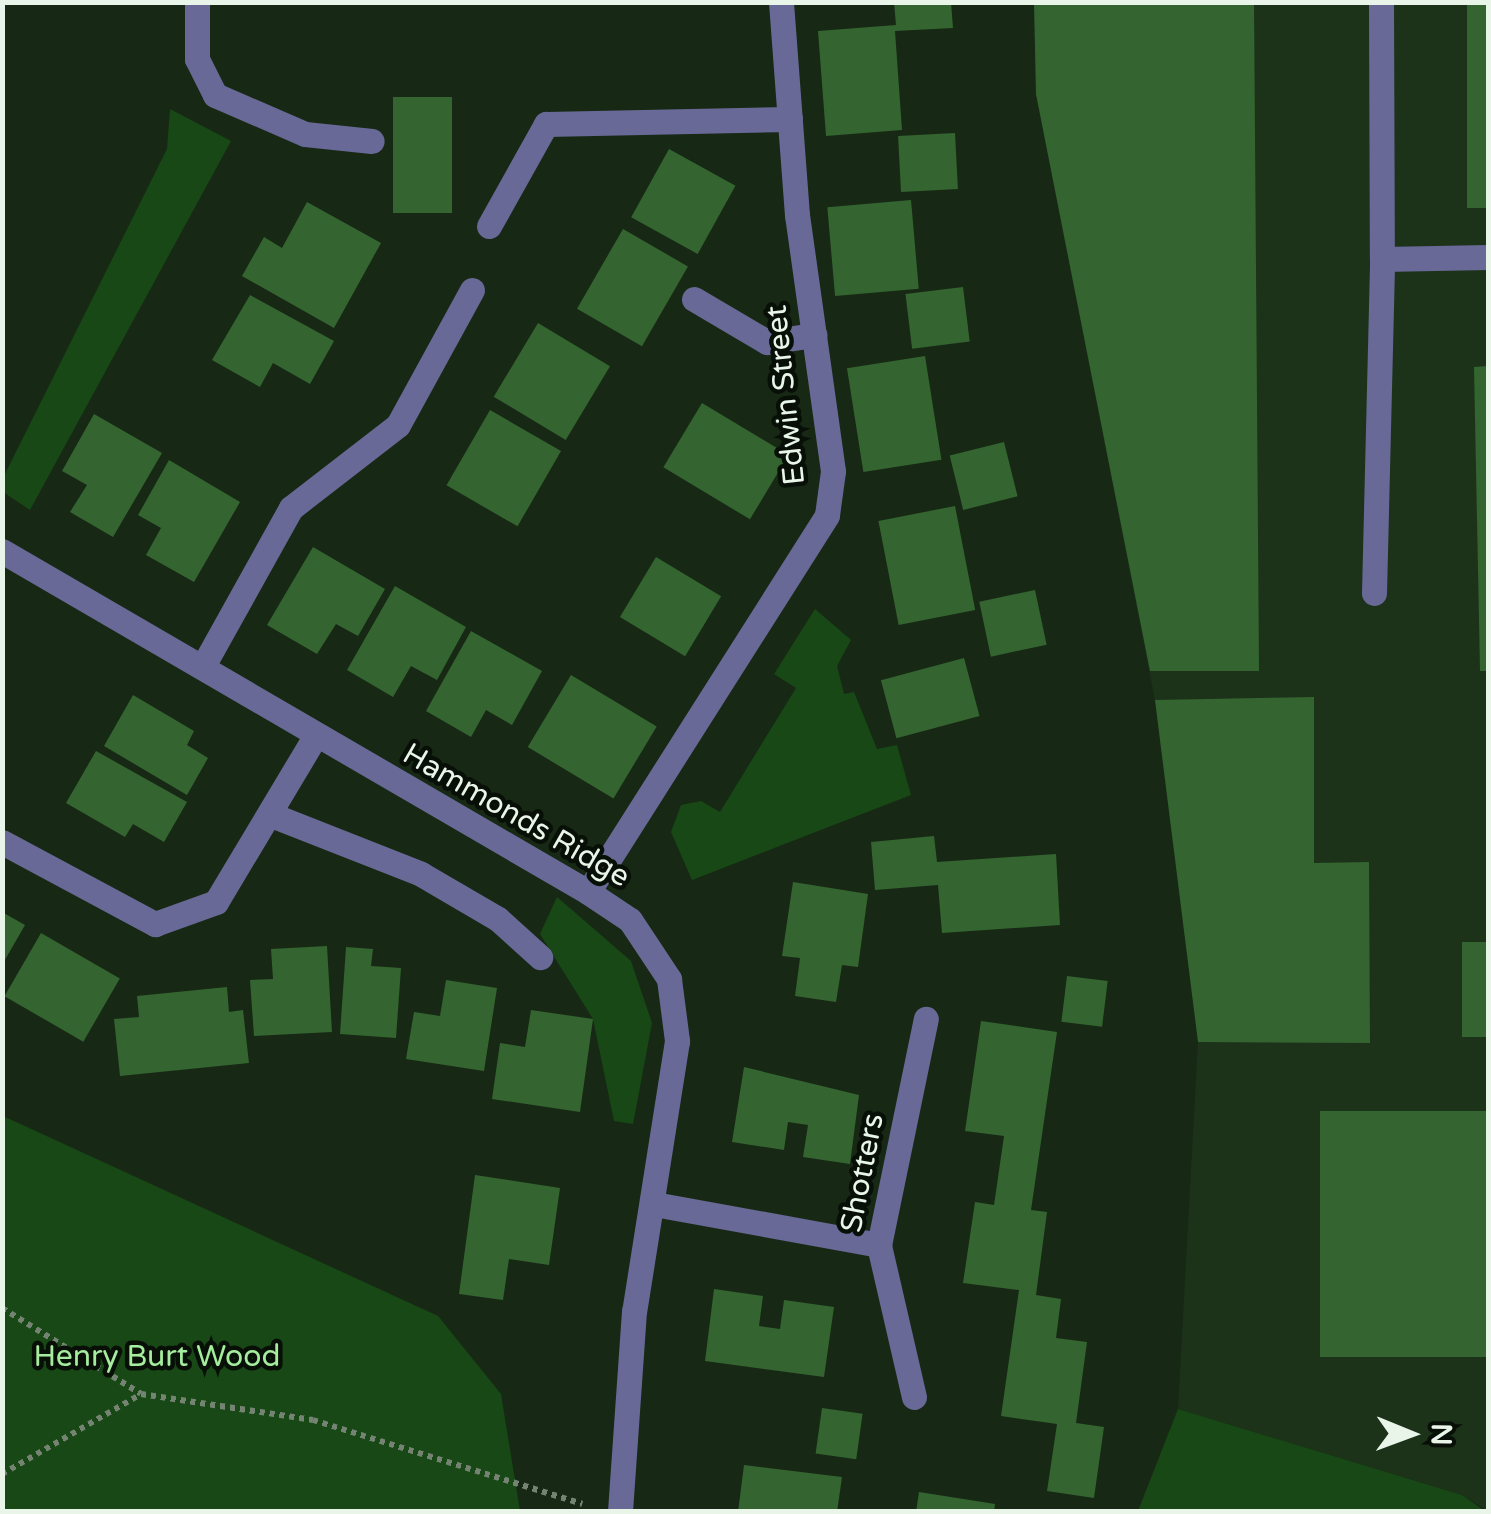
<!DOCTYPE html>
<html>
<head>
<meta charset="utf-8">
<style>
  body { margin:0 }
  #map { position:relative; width:1491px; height:1514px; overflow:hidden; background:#172915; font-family:"Varela Round",sans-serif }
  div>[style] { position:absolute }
  .built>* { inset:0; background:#1c331a }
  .green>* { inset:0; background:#184815 }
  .building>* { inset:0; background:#346430; transform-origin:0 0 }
  .path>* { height:6px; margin-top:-3px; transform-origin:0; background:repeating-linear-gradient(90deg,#748372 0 5px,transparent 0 10px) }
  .lane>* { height:25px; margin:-12.5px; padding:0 12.5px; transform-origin:12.5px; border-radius:12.5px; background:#696997 }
  .street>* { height:25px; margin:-12.5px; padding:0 12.5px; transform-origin:12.5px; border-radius:12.5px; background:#696997 }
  span { translate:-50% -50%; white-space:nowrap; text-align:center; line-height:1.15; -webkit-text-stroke:9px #070f07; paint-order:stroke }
  .street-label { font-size:30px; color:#e9f5e8 }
  .park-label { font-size:30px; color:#a5ec9e }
  .frame { position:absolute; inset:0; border:5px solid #e9f5e8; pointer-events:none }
  .north { position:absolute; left:1361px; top:1384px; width:100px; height:100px; -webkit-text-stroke:8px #070f07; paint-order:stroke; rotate:91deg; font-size:28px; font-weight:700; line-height:40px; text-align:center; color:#e9f5e8 }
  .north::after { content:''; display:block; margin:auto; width:35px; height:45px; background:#e9f5e8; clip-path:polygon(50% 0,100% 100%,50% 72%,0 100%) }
</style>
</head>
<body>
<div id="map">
  <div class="built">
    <i style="clip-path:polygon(1034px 3px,1488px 3px,1488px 1511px,1462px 1495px,1178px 1409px,1198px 1042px,1155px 700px,1036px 94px)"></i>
  </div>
  <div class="green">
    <i style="clip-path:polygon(170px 109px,231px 141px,30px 510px,3px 492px,3px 478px,167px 149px)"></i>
    <i style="clip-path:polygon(815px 609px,851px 640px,837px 666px,844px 694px,854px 692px,877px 749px,897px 745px,911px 795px,692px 880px,671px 832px,681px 805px,701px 801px,720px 812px,796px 688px,774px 674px)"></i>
    <i style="clip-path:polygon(557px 897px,631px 961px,652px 1023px,633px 1124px,614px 1121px,593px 1019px,540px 934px)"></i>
    <i style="clip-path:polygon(3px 1116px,438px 1316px,501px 1394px,520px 1511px,3px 1511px)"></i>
    <i style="clip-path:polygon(1178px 1409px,1462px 1495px,1485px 1511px,1138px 1511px)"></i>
  </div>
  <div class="building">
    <i style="clip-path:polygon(894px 2px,951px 2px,953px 28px,895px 31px,902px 130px,826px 136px,818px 31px,896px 25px)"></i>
    <i style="clip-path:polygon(1034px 2px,1254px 2px,1259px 671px,1150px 671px,1036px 94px)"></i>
    <i style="left:1467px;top:2px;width:21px;height:206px"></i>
    <i style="left:393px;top:97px;width:59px;height:116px"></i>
    <i style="left:955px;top:133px;width:56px;height:57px;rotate:87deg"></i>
    <i style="left:669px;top:149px;width:76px;height:78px;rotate:29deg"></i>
    <i style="left:911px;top:200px;width:89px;height:84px;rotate:85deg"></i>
    <i style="clip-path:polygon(307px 202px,381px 243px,334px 328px,242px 276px,264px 237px,282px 248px)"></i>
    <i style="left:623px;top:229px;width:75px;height:92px;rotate:30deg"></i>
    <i style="left:963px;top:287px;width:55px;height:58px;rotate:83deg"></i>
    <i style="clip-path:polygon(250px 295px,334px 341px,310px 384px,273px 363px,260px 387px,212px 360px)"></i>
    <i style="left:538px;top:323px;width:84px;height:86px;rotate:31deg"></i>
    <i style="left:925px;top:356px;width:105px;height:79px;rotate:81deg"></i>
    <i style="clip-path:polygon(1488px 366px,1488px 671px,1480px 671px,1474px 367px)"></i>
    <i style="left:702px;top:403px;width:101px;height:75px;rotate:31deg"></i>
    <i style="left:490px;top:410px;width:82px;height:87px;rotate:30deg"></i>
    <i style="clip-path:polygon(94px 414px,162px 453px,113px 537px,70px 512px,87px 485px,62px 471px)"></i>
    <i style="left:1004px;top:442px;width:56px;height:56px;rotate:76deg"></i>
    <i style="clip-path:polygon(169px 460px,240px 502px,194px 582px,146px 555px,161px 528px,138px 515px)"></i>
    <i style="left:955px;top:506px;width:106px;height:78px;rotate:79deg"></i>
    <i style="clip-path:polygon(313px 547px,385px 589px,358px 636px,336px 624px,317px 654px,267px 625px)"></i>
    <i style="left:656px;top:557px;width:76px;height:70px;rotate:31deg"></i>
    <i style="clip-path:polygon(395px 586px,466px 627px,437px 680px,411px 666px,393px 697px,347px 670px)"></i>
    <i style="left:1035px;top:590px;width:56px;height:57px;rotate:78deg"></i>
    <i style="clip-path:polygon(471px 631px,542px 671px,512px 725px,486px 710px,471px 737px,426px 711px)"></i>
    <i style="left:964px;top:658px;width:60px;height:86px;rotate:75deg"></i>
    <i style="left:571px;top:675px;width:100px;height:84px;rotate:31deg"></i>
    <i style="clip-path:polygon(133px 695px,194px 731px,187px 745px,208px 758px,187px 795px,104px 746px)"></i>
    <i style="clip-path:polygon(1314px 697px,1314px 863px,1369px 862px,1370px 1043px,1198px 1042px,1155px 700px)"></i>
    <i style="clip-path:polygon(96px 751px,187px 802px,164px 842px,133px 824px,125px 837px,66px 803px)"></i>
    <i style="clip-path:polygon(934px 836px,937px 862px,1056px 854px,1060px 925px,942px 933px,938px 885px,875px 890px,871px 842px)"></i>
    <i style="clip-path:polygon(793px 882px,868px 894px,858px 967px,842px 965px,836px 1002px,795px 996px,800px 958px,782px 956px)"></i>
    <i style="clip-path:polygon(2px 912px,25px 925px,2px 965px)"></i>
    <i style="left:41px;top:933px;width:91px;height:73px;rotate:30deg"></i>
    <i style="left:1462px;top:942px;width:26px;height:95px"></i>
    <i style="clip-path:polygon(327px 946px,332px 1032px,254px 1036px,250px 980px,273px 979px,271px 949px)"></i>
    <i style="clip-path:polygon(346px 947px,373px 949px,371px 966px,401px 968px,396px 1038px,340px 1034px)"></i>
    <i style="left:1067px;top:976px;width:41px;height:46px;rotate:7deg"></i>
    <i style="clip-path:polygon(446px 980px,497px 988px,484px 1071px,406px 1059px,414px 1012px,440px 1016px)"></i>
    <i style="clip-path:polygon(227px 987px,229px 1012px,243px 1010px,249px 1063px,120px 1076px,114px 1019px,139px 1017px,137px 996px)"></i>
    <i style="clip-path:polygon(531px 1010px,593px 1019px,580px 1112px,492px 1099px,500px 1043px,525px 1047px)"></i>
    <i style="clip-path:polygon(981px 1021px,1057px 1032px,1031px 1210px,1047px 1212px,1036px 1295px,1061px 1299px,1056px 1338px,1087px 1342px,1076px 1423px,1104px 1427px,1094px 1498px,1047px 1491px,1057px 1424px,1001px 1416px,1019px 1290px,963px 1283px,975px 1202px,994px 1205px,1004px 1136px,965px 1131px)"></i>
    <i style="clip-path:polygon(744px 1067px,859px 1095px,850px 1164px,803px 1157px,808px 1125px,788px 1122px,784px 1150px,732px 1142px)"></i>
    <i style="left:1488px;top:1111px;width:246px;height:168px;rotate:90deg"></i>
    <i style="clip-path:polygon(475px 1175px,560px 1188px,549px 1265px,509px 1259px,503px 1300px,459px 1294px)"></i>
    <i style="clip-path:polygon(714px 1289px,763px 1296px,759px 1326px,780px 1329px,784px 1300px,834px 1307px,824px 1377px,705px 1361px)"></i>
    <i style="left:822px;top:1408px;width:41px;height:46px;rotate:8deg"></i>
    <i style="clip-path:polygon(744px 1465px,842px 1477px,837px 1512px,738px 1512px)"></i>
    <i style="clip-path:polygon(919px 1492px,995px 1504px,994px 1512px,916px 1512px)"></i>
  </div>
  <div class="path">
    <i style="left:2px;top:1308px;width:163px;rotate:31.7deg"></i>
    <i style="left:141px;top:1394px;width:174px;rotate:8.6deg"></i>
    <i style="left:313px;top:1420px;width:282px;rotate:17.3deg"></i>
    <i style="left:2px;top:1474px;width:160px;rotate:-29.9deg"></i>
  </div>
  <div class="lane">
    <i style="left:197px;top:2px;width:57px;rotate:90deg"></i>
    <i style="left:197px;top:59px;width:40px;rotate:63.4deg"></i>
    <i style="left:215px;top:95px;width:98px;rotate:23.4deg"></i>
    <i style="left:305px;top:134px;width:67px;rotate:6deg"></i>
    <i style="left:1381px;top:2px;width:257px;rotate:89.8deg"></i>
    <i style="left:1382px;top:259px;width:106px;rotate:-1.1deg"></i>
    <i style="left:489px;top:226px;width:117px;rotate:-60.8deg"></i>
    <i style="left:546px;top:124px;width:244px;rotate:-1.2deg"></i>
    <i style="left:694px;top:299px;width:85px;rotate:30.5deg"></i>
    <i style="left:767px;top:342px;width:48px;rotate:-8.5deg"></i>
    <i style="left:1374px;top:593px;width:334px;rotate:-88.6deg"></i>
    <i style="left:269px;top:814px;width:163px;rotate:21.5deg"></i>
    <i style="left:421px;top:874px;width:89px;rotate:30.3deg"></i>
    <i style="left:498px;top:919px;width:57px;rotate:42.1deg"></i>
  </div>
  <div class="street">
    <i style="left:2px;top:551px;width:678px;rotate:30.2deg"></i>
    <i style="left:588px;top:892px;width:50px;rotate:33.7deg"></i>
    <i style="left:630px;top:920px;width:71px;rotate:56.5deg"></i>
    <i style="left:669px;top:979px;width:63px;rotate:82.6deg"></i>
    <i style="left:677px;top:1041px;width:273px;rotate:99deg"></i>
    <i style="left:634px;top:1311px;width:201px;rotate:94deg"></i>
    <i style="left:203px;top:666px;width:181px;rotate:-60.9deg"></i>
    <i style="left:291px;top:508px;width:135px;rotate:-37.8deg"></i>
    <i style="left:398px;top:425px;width:154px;rotate:-61.3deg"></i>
    <i style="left:2px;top:842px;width:174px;rotate:28.2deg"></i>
    <i style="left:155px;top:924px;width:65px;rotate:-19.8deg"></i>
    <i style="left:216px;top:902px;width:191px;rotate:-59.1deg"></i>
    <i style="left:588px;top:892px;width:446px;rotate:-57.6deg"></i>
    <i style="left:827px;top:515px;width:44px;rotate:-82.2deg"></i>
    <i style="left:833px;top:471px;width:259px;rotate:-98deg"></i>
    <i style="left:797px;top:215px;width:214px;rotate:-94.3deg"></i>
    <i style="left:654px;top:1204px;width:229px;rotate:10.3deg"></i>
    <i style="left:914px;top:1397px;width:156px;rotate:-103deg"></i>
    <i style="left:879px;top:1245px;width:231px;rotate:-78.3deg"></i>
  </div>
  <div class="street-label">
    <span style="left:786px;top:395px;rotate:-96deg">Edwin Street</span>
    <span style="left:516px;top:816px;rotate:30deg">Hammonds Ridge</span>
    <span style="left:863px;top:1173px;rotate:-79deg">Shotters</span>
  </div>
  <div class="park-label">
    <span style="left:157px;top:1357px">Henry Burt Wood</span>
  </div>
  <div class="frame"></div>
  <div class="north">N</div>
</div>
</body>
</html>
